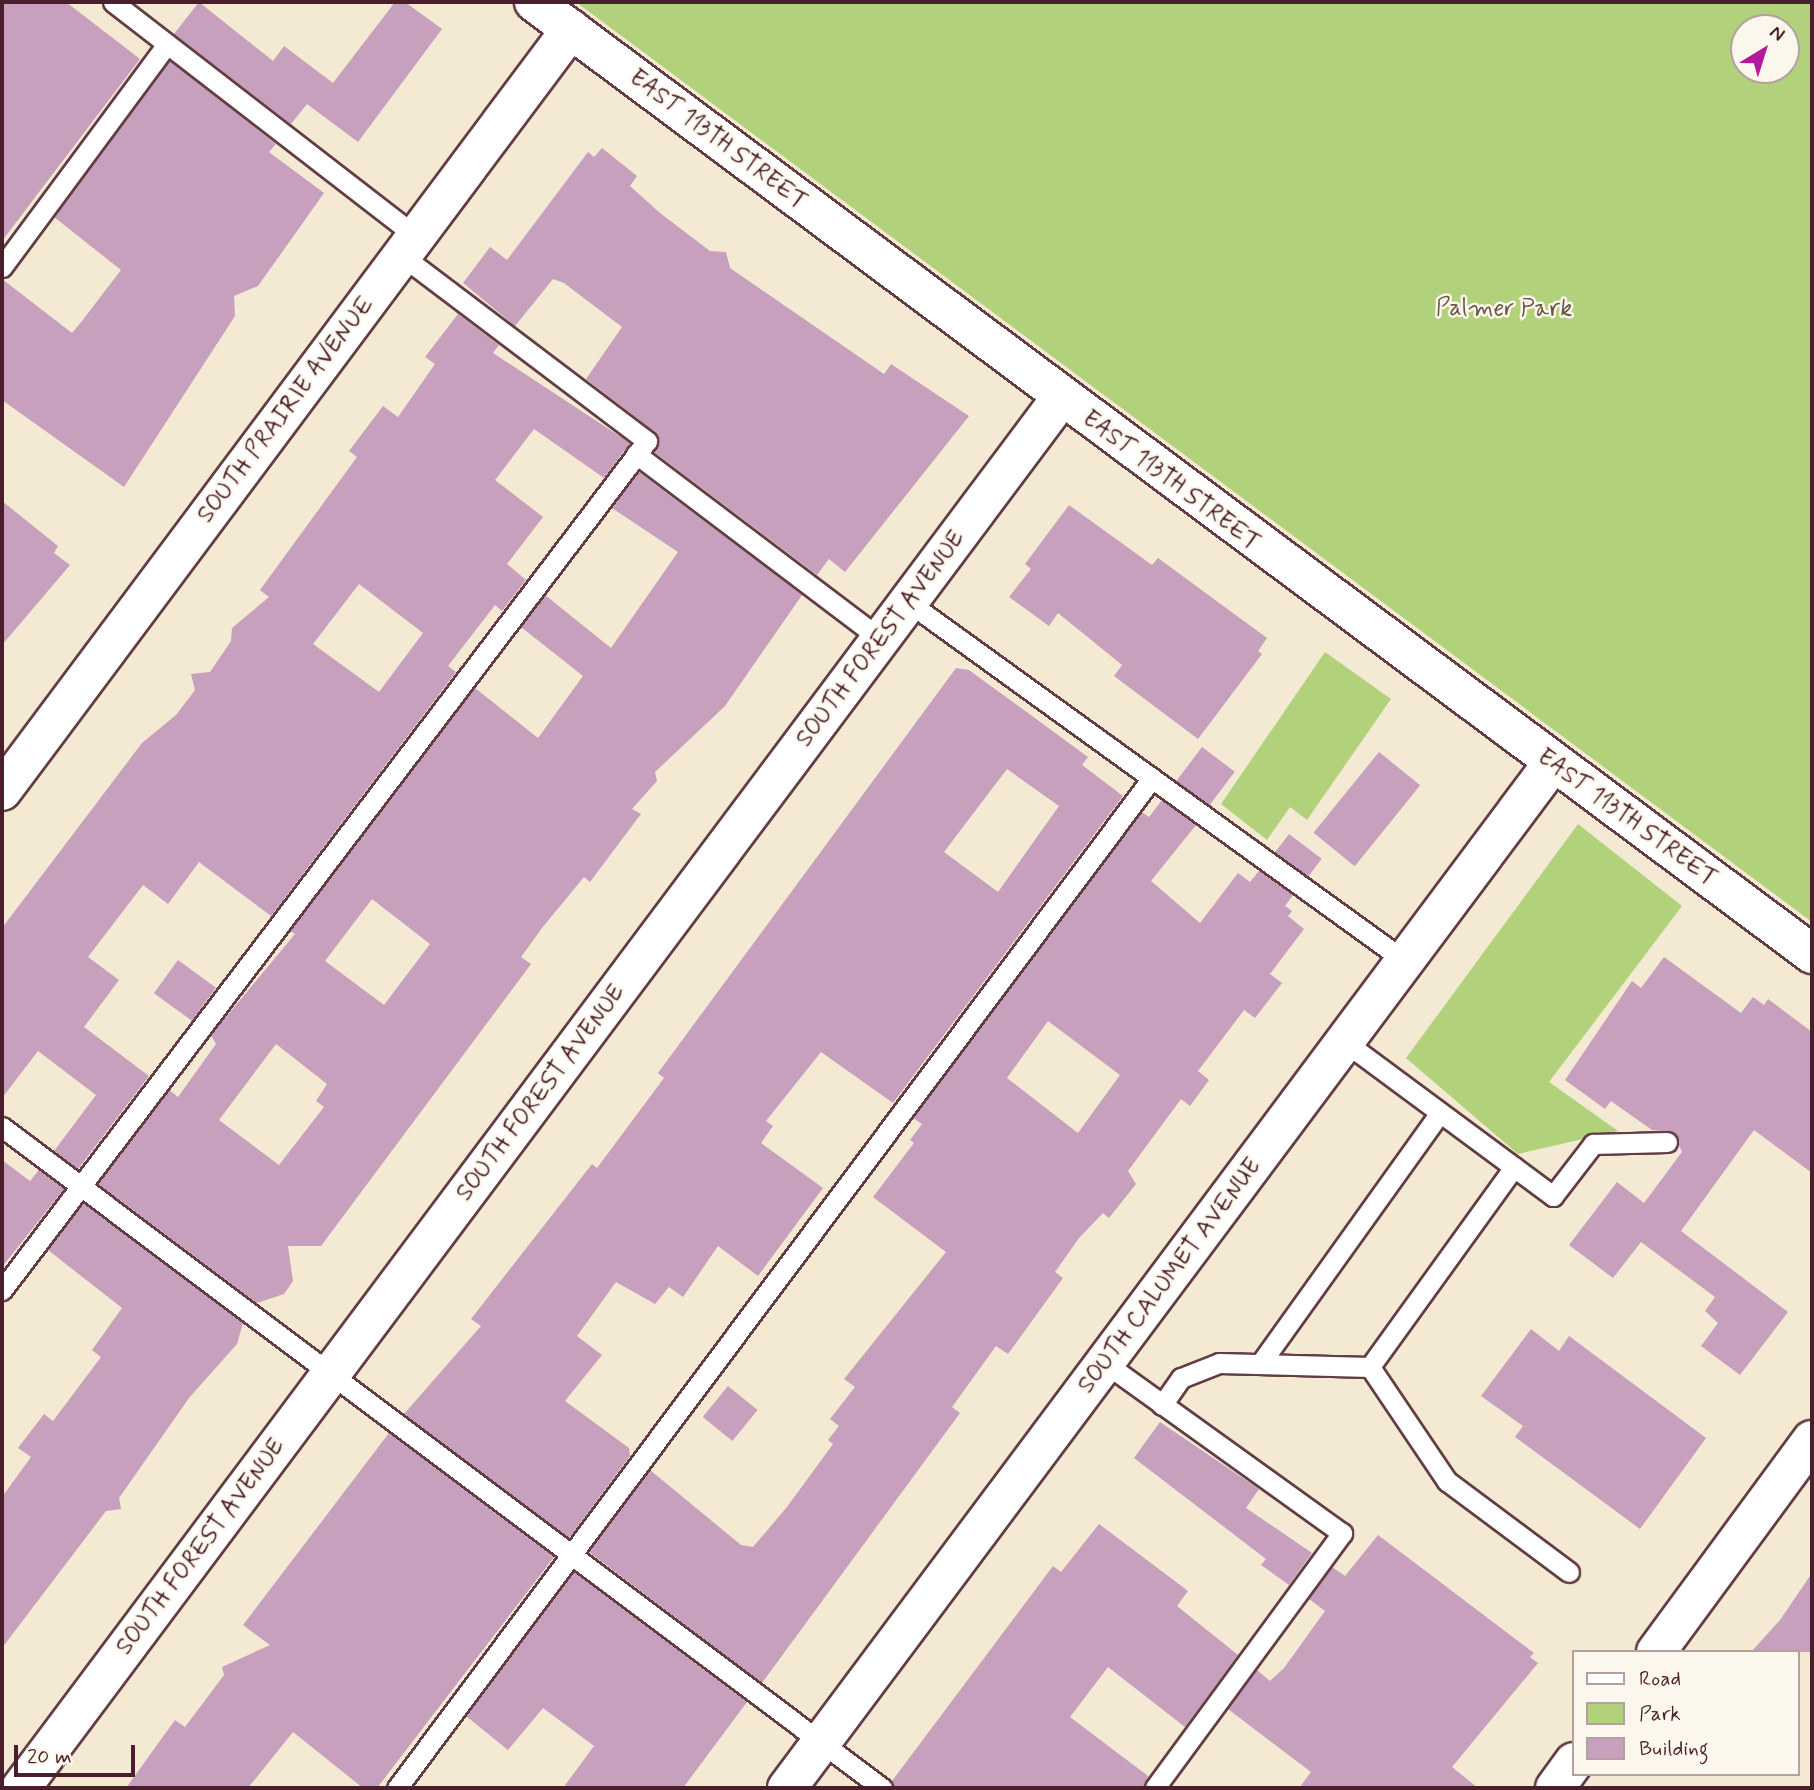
<!DOCTYPE html>
<html>
<head>
<meta charset="utf-8">
<style>
  body { margin:0 }
  #map { position:relative; width:1814px; height:1790px; overflow:hidden; background:#f4e9d2; font-family:Mynerve,sans-serif }
  div>[style] { position:absolute }
  .green>* { inset:0; background:#b1d27a }
  .building>* { inset:0; background:#c7a0be; transform-origin:0 0 }
  .roads { filter:drop-shadow(2px 0 #643d44) drop-shadow(-2px 0 #643d44) drop-shadow(0 2px #643d44) drop-shadow(0 -2px #643d44) }
  .lane>* { height:19px; margin:-9.5px; padding:0 9.5px; transform-origin:9.5px; border-radius:9.5px; background:#fff }
  .street>* { height:38px; margin:-19px; padding:0 19px; transform-origin:19px; border-radius:19px; background:#fff }
  .secondary>* { height:38px; margin:-19px; padding:0 19px; transform-origin:19px; border-radius:19px; background:#fff }
  span { translate:-50% -50%; white-space:nowrap; text-align:center; line-height:1.15; -webkit-text-stroke:5px #fbf7ec; paint-order:stroke }
  .street-label { font-size:24px; color:#4a1f2b }
  .park-label { font-size:24px; color:#695543 }
  .frame { position:absolute; inset:0; border:4px solid #4a1f2b; pointer-events:none }
  .legend { position:absolute; left:1572px; top:1650px; width:228px; height:126px; box-sizing:border-box; background:#fbf7ec; border:2px solid #b4a19f; margin:0; padding:9px 12px; list-style:none; font-size:21px; color:#4a1f2b }
  .legend li { display:flex; align-items:center; gap:14px; height:35px }
  .legend b { width:35px; border:2px solid #b4a19f }
  .north { position:absolute; left:1730px; top:14px; width:70px; height:70px; box-sizing:border-box; background:#fbf7ec; border:2px solid #b4a19f; border-radius:50%; rotate:38deg; font-size:19px; font-weight:700; line-height:28px; text-align:center; color:#4a1f2b }
  .north::after { content:''; display:block; margin:auto; width:24px; height:32px; background:#b5179e; clip-path:polygon(50% 0,100% 100%,50% 72%,0 100%) }
  .scale { position:absolute; left:14px; top:1745px; width:121px; height:32px; box-sizing:border-box; border:4px solid #4a1f2b; border-top:0; padding-left:9px; font-size:21px; line-height:24px; white-space:nowrap; color:#4a1f2b; -webkit-text-stroke:5px #fbf7ec; paint-order:stroke }
</style>
</head>
<body>
<div id="map">
  <div class="green">
    <i style="clip-path:polygon(evenodd,576px 2px,1812px 2px,1812px 922px,576px 2px,1744px 28px,1786px 28px,1786px 70px,1744px 70px,1744px 28px)"></i>
    <i style="clip-path:polygon(1325px 652px,1391px 699px,1307px 820px,1290px 807px,1267px 840px,1221px 804px)"></i>
    <i style="clip-path:polygon(1578px 824px,1682px 906px,1549px 1082px,1618px 1131px,1518px 1154px,1406px 1058px)"></i>
  </div>
  <div class="building">
    <i style="clip-path:polygon(2px 2px,66px 2px,140px 59px,2px 241px)"></i>
    <i style="clip-path:polygon(199px 2px,273px 61px,284px 46px,333px 83px,395px 2px,405px 2px,442px 29px,358px 142px,307px 104px,291px 124px,174px 34px)"></i>
    <i style="clip-path:polygon(170px 61px,276px 144px,269px 152px,324px 193px,258px 286px,234px 296px,235px 316px,124px 487px,2px 400px,2px 279px,72px 333px,82px 321px,121px 270px,54px 217px)"></i>
    <i style="clip-path:polygon(602px 148px,637px 176px,630px 186px,660px 213px,710px 251px,726px 252px,730px 268px,884px 374px,891px 364px,969px 416px,845px 572px,829px 559px,817px 575px,654px 452px,655px 432px,586px 379px,622px 327px,564px 283px,553px 279px,515px 326px,463px 283px,490px 247px,507px 260px,588px 152px,594px 157px)"></i>
    <i style="clip-path:polygon(evenodd,458px 314px,499px 345px,493px 353px,630px 443px,604px 478px,534px 429px,495px 480px,543px 517px,507px 564px,526px 580px,502px 611px,495px 605px,448px 666px,456px 672px,271px 916px,199px 862px,168px 904px,143px 885px,88px 957px,119px 980px,84px 1027px,149px 1076px,78px 1169px,54px 1151px,96px 1095px,38px 1051px,2px 1098px,2px 928px,142px 743px,176px 715px,195px 690px,191px 674px,210px 672px,231px 641px,232px 628px,269px 597px,260px 590px,357px 457px,349px 451px,383px 406px,398px 417px,435px 364px,425px 357px,458px 314px,359px 584px,423px 633px,379px 692px,313px 644px,359px 584px)"></i>
    <i style="clip-path:polygon(evenodd,639px 472px,802px 595px,725px 706px,655px 772px,657px 781px,632px 809px,641px 814px,590px 882px,584px 877px,542px 928px,521px 957px,531px 964px,321px 1246px,288px 1246px,293px 1281px,284px 1294px,257px 1303px,98px 1184px,169px 1090px,178px 1097px,216px 1044px,211px 1035px,295px 934px,290px 931px,475px 688px,538px 738px,583px 676px,521px 627px,545px 595px,611px 648px,678px 552px,612px 508px,639px 472px,372px 899px,430px 944px,384px 1005px,325px 961px,372px 899px,639px 472px,276px 1044px,327px 1084px,316px 1101px,324px 1107px,279px 1165px,219px 1120px,276px 1044px)"></i>
    <i style="clip-path:polygon(2px 501px,58px 546px,54px 553px,70px 565px,2px 645px)"></i>
    <i style="clip-path:polygon(1069px 505px,1152px 565px,1158px 558px,1267px 638px,1258px 651px,1262px 654px,1198px 739px,1114px 676px,1122px 665px,1058px 613px,1049px 626px,1009px 597px,1031px 569px,1025px 564px)"></i>
    <i style="clip-path:polygon(evenodd,956px 668px,969px 670px,1088px 757px,1082px 765px,1123px 796px,893px 1103px,821px 1052px,766px 1121px,773px 1126px,761px 1143px,823px 1188px,758px 1276px,718px 1246px,683px 1297px,669px 1287px,655px 1304px,616px 1282px,577px 1336px,602px 1355px,565px 1401px,629px 1448px,630px 1456px,569px 1538px,404px 1414px,481px 1326px,471px 1319px,592px 1164px,597px 1168px,664px 1078px,658px 1073px,956px 668px,1007px 769px,1059px 806px,998px 892px,944px 852px,1007px 769px)"></i>
    <i style="left:1202px;top:747px;width:41px;height:43px;rotate:37deg"></i>
    <i style="left:1379px;top:752px;width:53px;height:104px;rotate:39deg"></i>
    <i style="clip-path:polygon(evenodd,1162px 800px,1196px 825px,1151px 881px,1200px 923px,1238px 873px,1250px 882px,1259px 871px,1293px 895px,1285px 906px,1292px 911px,1288px 916px,1304px 929px,1270px 974px,1282px 983px,1255px 1018px,1244px 1010px,1198px 1071px,1209px 1080px,1190px 1106px,1181px 1099px,1128px 1171px,1136px 1184px,1109px 1218px,1103px 1213px,1079px 1238px,1055px 1272px,1063px 1278px,1008px 1354px,996px 1346px,952px 1407px,960px 1413px,762px 1683px,589px 1552px,650px 1470px,741px 1545px,753px 1547px,787px 1507px,833px 1444px,828px 1440px,839px 1426px,830px 1419px,855px 1387px,844px 1379px,946px 1252px,873px 1197px,914px 1143px,910px 1140px,922px 1124px,913px 1118px,1142px 812px,1149px 817px,1162px 800px,1048px 1021px,1120px 1075px,1078px 1133px,1007px 1078px,1048px 1021px)"></i>
    <i style="left:1289px;top:834px;width:41px;height:23px;rotate:37deg"></i>
    <i style="clip-path:polygon(1664px 957px,1741px 1013px,1753px 997px,1764px 1005px,1768px 999px,1812px 1032px,1812px 1173px,1754px 1130px,1681px 1231px,1788px 1312px,1740px 1375px,1701px 1346px,1718px 1323px,1705px 1311px,1715px 1297px,1641px 1242px,1613px 1278px,1569px 1245px,1617px 1182px,1644px 1203px,1682px 1152px,1673px 1132px,1652px 1130px,1611px 1101px,1605px 1109px,1565px 1080px,1632px 981px,1641px 988px)"></i>
    <i style="left:178px;top:960px;width:47px;height:41px;rotate:36deg"></i>
    <i style="clip-path:polygon(2px 1160px,30px 1181px,39px 1170px,64px 1189px,2px 1267px)"></i>
    <i style="clip-path:polygon(83px 1203px,243px 1323px,237px 1344px,189px 1398px,119px 1498px,121px 1509px,106px 1511px,2px 1648px,2px 1497px,31px 1457px,18px 1448px,44px 1414px,53px 1421px,101px 1357px,92px 1350px,122px 1308px,48px 1250px)"></i>
    <i style="clip-path:polygon(1531px 1329px,1559px 1351px,1569px 1336px,1706px 1438px,1640px 1529px,1515px 1437px,1523px 1426px,1481px 1396px)"></i>
    <i style="left:728px;top:1386px;width:38px;height:40px;rotate:39deg"></i>
    <i style="clip-path:polygon(1160px 1422px,1259px 1489px,1246px 1508px,1312px 1553px,1289px 1585px,1261px 1565px,1266px 1559px,1134px 1458px)"></i>
    <i style="clip-path:polygon(389px 1433px,554px 1557px,377px 1788px,363px 1788px,293px 1732px,248px 1788px,126px 1788px,175px 1720px,185px 1727px,224px 1675px,222px 1667px,270px 1645px,243px 1625px)"></i>
    <i style="clip-path:polygon(1099px 1524px,1188px 1591px,1177px 1606px,1238px 1655px,1185px 1727px,1108px 1667px,1070px 1717px,1148px 1776px,1143px 1788px,894px 1788px,892px 1781px,1053px 1566px,1061px 1572px)"></i>
    <i style="clip-path:polygon(1378px 1535px,1534px 1653px,1530px 1657px,1538px 1663px,1452px 1767px,1478px 1788px,1299px 1788px,1311px 1772px,1228px 1709px,1257px 1670px,1270px 1681px,1284px 1668px,1325px 1611px,1309px 1599px,1332px 1567px,1345px 1576px)"></i>
    <i style="clip-path:polygon(574px 1572px,747px 1702px,683px 1788px,563px 1788px,594px 1746px,543px 1708px,508px 1750px,466px 1716px)"></i>
    <i style="clip-path:polygon(1812px 1573px,1812px 1652px,1751px 1652px,1780px 1620px)"></i>
  </div>
  <div class="roads">
    <div class="lane">
      <i style="left:113px;top:2px;width:383px;rotate:37.7deg"></i>
      <i style="left:2px;top:267px;width:277px;rotate:-53.5deg"></i>
      <i style="left:636px;top:454px;width:307px;rotate:37.1deg"></i>
      <i style="left:908px;top:602px;width:613px;rotate:35.84deg"></i>
      <i style="left:1345px;top:1042px;width:259px;rotate:36.5deg"></i>
      <i style="left:1553px;top:1196px;width:66px;rotate:-52.4deg"></i>
      <i style="left:1593px;top:1144px;width:74px;rotate:-1.5deg"></i>
      <i style="left:2px;top:1127px;width:1101px;rotate:36.91deg"></i>
      <i style="left:1514px;top:1167px;width:246px;rotate:125.8deg"></i>
      <i style="left:1370px;top:1367px;width:138px;rotate:56deg"></i>
      <i style="left:1447px;top:1481px;width:152px;rotate:36.7deg"></i>
      <i style="left:2px;top:1290px;width:1066px;rotate:-52.78deg"></i>
      <i style="left:647px;top:441px;width:307px;rotate:-142.9deg"></i>
      <i style="left:1105px;top:1363px;width:292px;rotate:35.7deg"></i>
      <i style="left:1342px;top:1533px;width:316px;rotate:126.3deg"></i>
      <i style="left:1260px;top:1364px;width:309px;rotate:-54.4deg"></i>
      <i style="left:1162px;top:1405px;width:33px;rotate:-55deg"></i>
      <i style="left:1181px;top:1378px;width:41px;rotate:-21.5deg"></i>
      <i style="left:1219px;top:1363px;width:151px;rotate:1.5deg"></i>
      <i style="left:397px;top:1788px;width:1261px;rotate:-53.22deg"></i>
    </div>
    <div class="street">
      <i style="left:534px;top:2px;width:1594px;rotate:36.68deg"></i>
      <i style="left:2px;top:791px;width:951px;rotate:-53.25deg"></i>
      <i style="left:21px;top:1788px;width:1736px;rotate:-53.2deg"></i>
      <i style="left:787px;top:1788px;width:1278px;rotate:-53.24deg"></i>
    </div>
    <div class="secondary">
      <i style="left:1656px;top:1652px;width:263px;rotate:-53.7deg"></i>
      <i style="left:1555px;top:1788px;width:32px;rotate:-54deg"></i>
    </div>
  </div>
  <div class="street-label">
    <span style="left:718px;top:140px;rotate:37deg">EAST 113TH STREET</span>
    <span style="left:286px;top:410px;rotate:-53deg">SOUTH PRAIRIE AVENUE</span>
    <span style="left:1171px;top:481px;rotate:37deg">EAST 113TH STREET</span>
    <span style="left:881px;top:639px;rotate:-53deg">SOUTH FOREST AVENUE</span>
    <span style="left:1627px;top:818px;rotate:36deg">EAST 113TH STREET</span>
    <span style="left:541px;top:1093px;rotate:-53deg">SOUTH FOREST AVENUE</span>
    <span style="left:1170px;top:1276px;rotate:-53deg">SOUTH CALUMET AVENUE</span>
    <span style="left:201px;top:1547px;rotate:-53deg">SOUTH FOREST AVENUE</span>
  </div>
  <div class="park-label">
    <span style="left:1504px;top:309px">Palmer Park</span>
  </div>
  <div class="frame"></div>
  <ul class="legend">
  <li><b style="height:9px;background:#fff"></b>Road</li>
  <li><b style="height:19px;background:#b1d27a"></b>Park</li>
  <li><b style="height:19px;background:#c7a0be"></b>Building</li>
  </ul>
  <div class="north">N</div>
  <div class="scale">20 m</div>
</div>
</body>
</html>
